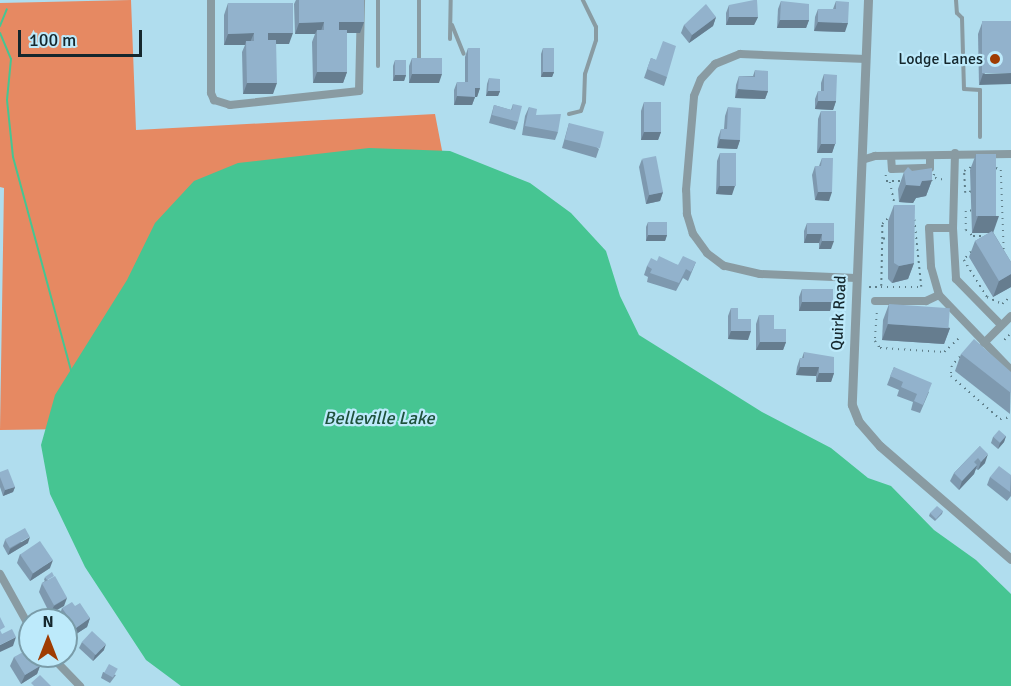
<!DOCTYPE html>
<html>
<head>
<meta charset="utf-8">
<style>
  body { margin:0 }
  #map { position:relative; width:1011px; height:686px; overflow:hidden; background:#b0ddee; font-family:Signika,sans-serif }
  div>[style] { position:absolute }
  .green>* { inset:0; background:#e68962 }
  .water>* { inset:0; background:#46c592 }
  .stream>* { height:2px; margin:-1px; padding:0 1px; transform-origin:1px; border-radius:1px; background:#46c592 }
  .path>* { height:1.5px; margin-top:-0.75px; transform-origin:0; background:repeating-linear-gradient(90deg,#5e7d88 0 1.5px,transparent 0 6px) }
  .service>* { height:4px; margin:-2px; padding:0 2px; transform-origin:2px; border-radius:2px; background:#899ba2 }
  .minor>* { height:8px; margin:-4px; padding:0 4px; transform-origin:4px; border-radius:4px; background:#899ba2 }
  .tertiary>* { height:9px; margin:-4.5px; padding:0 4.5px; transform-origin:4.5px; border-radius:4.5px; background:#899ba2 }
  .wall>* { inset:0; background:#7e99af }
  .shaded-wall>* { inset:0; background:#667d8f }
  .building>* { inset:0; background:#92b2cc; transform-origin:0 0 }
  .dots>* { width:16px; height:16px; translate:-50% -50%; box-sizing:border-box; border:3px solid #bdeafb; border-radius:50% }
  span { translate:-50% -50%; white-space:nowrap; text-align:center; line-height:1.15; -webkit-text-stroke:4.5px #bdeafb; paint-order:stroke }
  .poi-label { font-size:16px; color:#15272d }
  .right { translate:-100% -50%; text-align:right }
  .street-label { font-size:16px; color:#15272d }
  .water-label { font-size:18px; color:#1f523c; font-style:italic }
  .north { position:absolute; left:18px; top:608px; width:60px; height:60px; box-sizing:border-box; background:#bdeafb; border:2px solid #7a9ca9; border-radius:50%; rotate:0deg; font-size:16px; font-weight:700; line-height:24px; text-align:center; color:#15272d }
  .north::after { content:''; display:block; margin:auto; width:21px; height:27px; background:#9f3c02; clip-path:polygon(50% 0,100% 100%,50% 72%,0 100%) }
  .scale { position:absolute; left:18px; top:30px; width:124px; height:27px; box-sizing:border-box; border:3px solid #15272d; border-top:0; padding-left:8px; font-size:18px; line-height:21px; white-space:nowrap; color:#15272d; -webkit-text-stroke:4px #bdeafb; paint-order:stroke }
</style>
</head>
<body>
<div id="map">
  <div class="green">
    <i style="clip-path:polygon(131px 0,136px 130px,435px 114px,451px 197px,68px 429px,0 430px,4px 188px,0 187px,0 3px)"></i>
  </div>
  <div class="water">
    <i style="clip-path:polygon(369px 148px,450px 151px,530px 183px,571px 213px,606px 251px,620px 296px,639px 335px,762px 412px,831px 448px,868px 478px,891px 486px,934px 530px,976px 560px,1011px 594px,1011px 686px,181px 686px,146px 660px,85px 567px,50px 494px,41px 445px,55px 395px,127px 280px,155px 223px,194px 181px,238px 163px)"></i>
  </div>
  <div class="stream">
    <i style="left:0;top:26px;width:18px;rotate:-68deg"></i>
    <i style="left:0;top:33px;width:28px;rotate:67deg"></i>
    <i style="left:11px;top:59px;width:41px;rotate:95.6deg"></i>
    <i style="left:7px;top:100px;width:57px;rotate:84deg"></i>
    <i style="left:13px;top:157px;width:221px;rotate:74.8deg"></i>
  </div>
  <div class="path">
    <i style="left:996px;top:168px;width:5px;rotate:22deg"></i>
    <i style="left:1001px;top:170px;width:82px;rotate:87.9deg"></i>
    <i style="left:886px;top:175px;width:6px;rotate:90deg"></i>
    <i style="left:886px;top:181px;width:16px"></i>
    <i style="left:935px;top:178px;width:11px;rotate:10deg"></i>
    <i style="left:931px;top:181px;width:8px;rotate:-67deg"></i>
    <i style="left:890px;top:182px;width:25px;rotate:78deg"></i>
    <i style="left:971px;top:192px;width:6px;rotate:171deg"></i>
    <i style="left:965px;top:193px;width:22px;rotate:-93deg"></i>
    <i style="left:964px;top:171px;width:10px;rotate:-29deg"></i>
    <i style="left:971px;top:211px;width:5px;rotate:180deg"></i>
    <i style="left:966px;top:211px;width:19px;rotate:90deg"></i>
    <i style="left:966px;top:230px;width:9px;rotate:41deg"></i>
    <i style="left:973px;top:236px;width:11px"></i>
    <i style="left:885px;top:239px;width:3px;rotate:180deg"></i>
    <i style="left:882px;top:239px;width:15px;rotate:-90deg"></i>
    <i style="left:882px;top:224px;width:10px;rotate:-45deg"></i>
    <i style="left:971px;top:252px;width:11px;rotate:131deg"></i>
    <i style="left:964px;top:260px;width:44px;rotate:58.1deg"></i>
    <i style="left:987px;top:297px;width:17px;rotate:25deg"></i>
    <i style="left:1002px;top:304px;width:12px;rotate:-42deg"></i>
    <i style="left:881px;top:286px;width:46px;rotate:-88.8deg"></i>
    <i style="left:869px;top:287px;width:52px"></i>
    <i style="left:921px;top:287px;width:68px;rotate:-95.9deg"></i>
    <i style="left:877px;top:313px;width:28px;rotate:94deg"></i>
    <i style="left:875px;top:341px;width:9px;rotate:54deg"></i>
    <i style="left:880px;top:348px;width:64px;rotate:3.6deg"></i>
    <i style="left:944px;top:352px;width:23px;rotate:-43deg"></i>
    <i style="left:1004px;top:340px;width:10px;rotate:-45deg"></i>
    <i style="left:960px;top:357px;width:12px;rotate:132deg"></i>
    <i style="left:952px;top:366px;width:10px;rotate:96deg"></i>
    <i style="left:951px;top:376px;width:65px;rotate:41.3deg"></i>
    <i style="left:1000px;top:419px;width:11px;rotate:-10deg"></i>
  </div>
  <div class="service">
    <i style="left:419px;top:0;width:62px;rotate:90deg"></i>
    <i style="left:956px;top:0;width:13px;rotate:86deg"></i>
    <i style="left:957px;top:13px;width:7px;rotate:45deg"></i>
    <i style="left:962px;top:18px;width:71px;rotate:88.4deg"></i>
    <i style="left:964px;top:89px;width:16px;rotate:4deg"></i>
    <i style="left:980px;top:90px;width:47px;rotate:90deg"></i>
    <i style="left:452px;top:25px;width:31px;rotate:68deg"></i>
    <i style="left:450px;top:39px;width:39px;rotate:-89deg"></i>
    <i style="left:378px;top:66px;width:66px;rotate:-90deg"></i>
    <i style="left:569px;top:114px;width:12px;rotate:-14deg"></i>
    <i style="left:581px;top:111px;width:9px;rotate:-72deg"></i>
    <i style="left:584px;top:102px;width:28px;rotate:-88deg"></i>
    <i style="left:585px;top:74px;width:36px;rotate:-72deg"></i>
    <i style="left:596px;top:40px;width:13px;rotate:-90deg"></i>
    <i style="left:596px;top:27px;width:30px;rotate:-116deg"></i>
  </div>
  <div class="minor">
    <i style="left:211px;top:0;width:93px;rotate:90deg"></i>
    <i style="left:211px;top:93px;width:8px;rotate:67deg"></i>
    <i style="left:214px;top:100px;width:17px;rotate:17deg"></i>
    <i style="left:230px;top:105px;width:130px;rotate:-6.2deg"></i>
    <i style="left:359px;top:91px;width:91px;rotate:-88.7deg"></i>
    <i style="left:955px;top:153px;width:75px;rotate:91.5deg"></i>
    <i style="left:953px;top:228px;width:51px;rotate:86.6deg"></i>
    <i style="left:956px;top:279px;width:64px;rotate:45.6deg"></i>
    <i style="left:891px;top:156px;width:13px;rotate:86deg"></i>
    <i style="left:892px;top:169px;width:38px;rotate:-2deg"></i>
    <i style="left:930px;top:168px;width:12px;rotate:-90deg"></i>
    <i style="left:862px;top:160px;width:14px;rotate:-17deg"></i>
    <i style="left:875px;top:156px;width:136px;rotate:-0.8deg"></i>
    <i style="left:953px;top:228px;width:24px;rotate:180deg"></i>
    <i style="left:929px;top:228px;width:39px;rotate:87deg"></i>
    <i style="left:931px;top:267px;width:29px;rotate:74deg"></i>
    <i style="left:939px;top:295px;width:104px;rotate:46.2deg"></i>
    <i style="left:856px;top:278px;width:96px;rotate:-177.6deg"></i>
    <i style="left:760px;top:274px;width:37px;rotate:-167deg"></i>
    <i style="left:724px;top:266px;width:21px;rotate:-143deg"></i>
    <i style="left:707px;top:253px;width:24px;rotate:-126deg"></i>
    <i style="left:693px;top:234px;width:21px;rotate:-107deg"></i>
    <i style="left:687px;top:214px;width:24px;rotate:-92deg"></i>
    <i style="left:686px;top:190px;width:94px;rotate:-85.1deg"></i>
    <i style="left:694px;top:96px;width:18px;rotate:-68deg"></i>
    <i style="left:701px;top:79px;width:21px;rotate:-47deg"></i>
    <i style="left:715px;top:64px;width:27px;rotate:-22deg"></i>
    <i style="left:740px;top:54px;width:126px;rotate:2.3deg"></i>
    <i style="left:875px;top:301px;width:51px"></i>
    <i style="left:926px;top:301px;width:14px;rotate:-25deg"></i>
    <i style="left:984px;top:343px;width:38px;rotate:-45deg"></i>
    <i style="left:0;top:574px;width:62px;rotate:60.9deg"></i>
    <i style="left:51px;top:656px;width:42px;rotate:46deg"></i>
  </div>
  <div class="tertiary">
    <i style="left:868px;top:0;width:405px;rotate:92.3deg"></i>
    <i style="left:852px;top:405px;width:18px;rotate:68deg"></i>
    <i style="left:859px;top:422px;width:32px;rotate:49deg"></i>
    <i style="left:880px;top:446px;width:173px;rotate:40.8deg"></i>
  </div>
  <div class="wall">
    <i style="clip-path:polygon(296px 0,364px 0,364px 22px,360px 33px,347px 33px,347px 72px,343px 83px,313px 83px,312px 42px,315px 34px,295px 34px,294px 4px)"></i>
    <i style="clip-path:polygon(781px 1px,809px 20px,806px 28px,777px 28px,778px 9px)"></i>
    <i style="clip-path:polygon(836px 1px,845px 32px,814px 31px,815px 17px,818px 9px,833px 9px)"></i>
    <i style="clip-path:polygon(228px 3px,289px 44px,276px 44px,273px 94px,243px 94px,242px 52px,245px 45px,224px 45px,224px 15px)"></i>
    <i style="clip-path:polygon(729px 5px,758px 17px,754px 25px,726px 25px,726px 13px)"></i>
    <i style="clip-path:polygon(716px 17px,713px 26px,689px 43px,681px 33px,684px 25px)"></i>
    <i style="clip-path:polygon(1011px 21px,979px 85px,978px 34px,982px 23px)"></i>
    <i style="clip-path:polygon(468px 48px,480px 88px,477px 97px,475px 97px,472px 105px,454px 105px,454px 90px,457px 82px,465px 82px,465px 57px)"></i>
    <i style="clip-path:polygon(543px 48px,554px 72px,552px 77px,541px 77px,541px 54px)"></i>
    <i style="clip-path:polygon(412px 58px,439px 83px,409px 83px,409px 66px)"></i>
    <i style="clip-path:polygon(651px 58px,656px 60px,667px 77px,664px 86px,644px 78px)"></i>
    <i style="clip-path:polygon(395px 60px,406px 75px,404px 81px,393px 81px,393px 66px)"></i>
    <i style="clip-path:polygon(755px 70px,768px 91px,765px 99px,735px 98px,736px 85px,739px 76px,753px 76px)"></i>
    <i style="clip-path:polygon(824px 74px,836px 101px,833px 110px,815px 109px,815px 99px,818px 91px,821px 91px,821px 83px)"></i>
    <i style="clip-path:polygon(489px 78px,500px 91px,498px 96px,486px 96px,487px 84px)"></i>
    <i style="clip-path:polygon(644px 102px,661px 132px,658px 140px,641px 140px,641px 111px)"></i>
    <i style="clip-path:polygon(513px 104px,518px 122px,515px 130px,489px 123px,494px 105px,511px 110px)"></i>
    <i style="clip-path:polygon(529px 107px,536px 115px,558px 132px,555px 140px,522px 135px,525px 116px)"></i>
    <i style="clip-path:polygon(728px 107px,740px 140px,737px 149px,717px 148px,718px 138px,721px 129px,724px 129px,725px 116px)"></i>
    <i style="clip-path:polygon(821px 111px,835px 144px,832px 153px,817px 153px,818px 119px)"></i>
    <i style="clip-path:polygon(569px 123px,599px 149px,596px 158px,562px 148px)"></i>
    <i style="clip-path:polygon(720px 153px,732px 195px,716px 194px,717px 161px)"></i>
    <i style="clip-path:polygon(976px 154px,993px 232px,1011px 262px,1011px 287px,993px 297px,969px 257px,975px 241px,989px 233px,972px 233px,970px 170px)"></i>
    <i style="clip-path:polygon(822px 158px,829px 201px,815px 200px,812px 175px,815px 166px,819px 166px)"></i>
    <i style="clip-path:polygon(642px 159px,663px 192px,660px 201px,646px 204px,639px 167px)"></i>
    <i style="clip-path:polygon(912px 171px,932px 180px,926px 196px,916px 198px,913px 203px,899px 202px,898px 189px,904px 172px)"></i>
    <i style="clip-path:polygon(894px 205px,914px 263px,908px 279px,892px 283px,888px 279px,888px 221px)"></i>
    <i style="clip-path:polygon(648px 222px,667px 235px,665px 241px,646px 241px,646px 227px)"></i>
    <i style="clip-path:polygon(807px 223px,834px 223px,831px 249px,819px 249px,819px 243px,804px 243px,804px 231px)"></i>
    <i style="clip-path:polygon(657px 261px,678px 265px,696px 262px,688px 281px,683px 278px,676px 291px,647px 282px,648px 277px,644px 275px,647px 266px)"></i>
    <i style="clip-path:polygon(802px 289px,830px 311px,799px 311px,799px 297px)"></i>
    <i style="clip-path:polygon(889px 304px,950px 328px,944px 344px,882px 340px,883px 320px)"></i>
    <i style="clip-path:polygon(731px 308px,738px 319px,748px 340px,728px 339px,728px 316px)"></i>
    <i style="clip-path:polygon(759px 315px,774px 329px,786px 342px,783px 350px,756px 350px,756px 324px)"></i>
    <i style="clip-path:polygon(804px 352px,834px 373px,831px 382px,816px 382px,816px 376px,796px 375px,797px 367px,800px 358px,802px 358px)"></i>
    <i style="clip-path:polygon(961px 354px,1011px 372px,1010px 414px,955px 371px)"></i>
    <i style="clip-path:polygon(894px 367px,929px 392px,920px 413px,911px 410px,913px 402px,897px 396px,899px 390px,887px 385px)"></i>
    <i style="clip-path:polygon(1006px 436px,1004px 442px,998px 449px,991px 443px,993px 437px)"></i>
    <i style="clip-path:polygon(980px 446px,985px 463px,978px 470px,976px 469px,974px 474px,959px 490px,950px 481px,954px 473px)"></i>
    <i style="clip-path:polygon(0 472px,15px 487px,13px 492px,3px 496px,0 487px)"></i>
    <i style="clip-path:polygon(1011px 475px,1011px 496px,1007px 501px,987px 485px,990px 477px)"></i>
    <i style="clip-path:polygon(943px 511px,942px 514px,935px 521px,929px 516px,930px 513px)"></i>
    <i style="clip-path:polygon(5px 540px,28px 543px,8px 555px,3px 546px)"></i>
    <i style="clip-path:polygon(20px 554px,50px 568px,30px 581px,17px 563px)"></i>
    <i style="clip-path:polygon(45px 577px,67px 598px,50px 614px,39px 592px,42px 583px,45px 581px,44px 580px)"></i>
    <i style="clip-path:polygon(75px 606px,90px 618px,87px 627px,73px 636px,66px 626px,66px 620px,62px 620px,59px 617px,62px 608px)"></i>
    <i style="clip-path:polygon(82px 642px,104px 650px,93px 661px,79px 648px)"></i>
    <i style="clip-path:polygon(28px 656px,40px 666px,37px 674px,21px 684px,10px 666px,14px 657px)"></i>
    <i style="clip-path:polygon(103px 672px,116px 675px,110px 683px,101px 678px)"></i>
  </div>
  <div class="shaded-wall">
    <i style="clip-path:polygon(716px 17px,713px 26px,689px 43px,692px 35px)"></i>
    <i style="clip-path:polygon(729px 17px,758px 17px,754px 25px,726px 25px)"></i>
    <i style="clip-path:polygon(780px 20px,809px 20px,806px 28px,777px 28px)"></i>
    <i style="clip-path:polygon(324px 22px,320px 34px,317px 30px,315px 34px,295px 34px,299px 23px)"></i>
    <i style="clip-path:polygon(339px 22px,364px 22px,360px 33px,334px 33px)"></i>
    <i style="clip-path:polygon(818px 22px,848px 23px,845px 32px,814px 31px)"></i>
    <i style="clip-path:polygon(254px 33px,249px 45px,246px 41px,245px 45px,224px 45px,228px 34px)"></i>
    <i style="clip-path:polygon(268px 33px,293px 33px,289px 44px,264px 44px)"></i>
    <i style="clip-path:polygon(317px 72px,347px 72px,343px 83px,313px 83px)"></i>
    <i style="clip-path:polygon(543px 72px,554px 72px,552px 77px,541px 77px)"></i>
    <i style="clip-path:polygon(1011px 73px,1011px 84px,979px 85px,983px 74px)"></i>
    <i style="clip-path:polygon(412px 74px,442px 74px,439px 83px,409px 83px)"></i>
    <i style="clip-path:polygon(395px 75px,406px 75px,404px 81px,393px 81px)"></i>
    <i style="clip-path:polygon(247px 83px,277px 83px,273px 94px,243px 94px)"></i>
    <i style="clip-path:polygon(475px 88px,480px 88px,477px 97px,475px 97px,472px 105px,454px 105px,457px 96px)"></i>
    <i style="clip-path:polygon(738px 89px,768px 91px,765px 99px,735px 98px)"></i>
    <i style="clip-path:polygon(488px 91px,500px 91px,498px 96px,486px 96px)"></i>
    <i style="clip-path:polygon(818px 101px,836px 101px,833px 110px,815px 109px)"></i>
    <i style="clip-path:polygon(644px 132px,661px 132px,658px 140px,641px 140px)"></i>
    <i style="clip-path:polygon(720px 139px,740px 140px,737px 149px,717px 148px)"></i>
    <i style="clip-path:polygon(821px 144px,835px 144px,832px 153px,817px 153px)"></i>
    <i style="clip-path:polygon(932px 180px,926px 196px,916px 198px,913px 203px,899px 202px,906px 185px,922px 181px)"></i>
    <i style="clip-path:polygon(719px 186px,735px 186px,732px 195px,716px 194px)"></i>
    <i style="clip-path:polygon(663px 192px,660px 201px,646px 204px,649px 195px)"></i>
    <i style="clip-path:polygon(818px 192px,832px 192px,829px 201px,815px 200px)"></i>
    <i style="clip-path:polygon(978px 216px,999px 216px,993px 233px,972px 233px)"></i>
    <i style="clip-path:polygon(807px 234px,822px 234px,819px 243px,804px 243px)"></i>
    <i style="clip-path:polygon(648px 235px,667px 235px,665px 241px,646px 241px)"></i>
    <i style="clip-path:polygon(822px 241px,834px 241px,831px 249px,819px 249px)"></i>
    <i style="clip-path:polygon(914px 263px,908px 279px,892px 283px,899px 266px)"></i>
    <i style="clip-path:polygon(1011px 274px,1011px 287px,993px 297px,999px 281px)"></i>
    <i style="clip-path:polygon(802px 302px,833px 302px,830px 311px,799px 311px)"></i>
    <i style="clip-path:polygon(888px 324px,950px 328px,944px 344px,882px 340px)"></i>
    <i style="clip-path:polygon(731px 331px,751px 331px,748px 340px,728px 339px)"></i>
    <i style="clip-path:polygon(760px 342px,786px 342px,783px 350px,756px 350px)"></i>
    <i style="clip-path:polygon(800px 367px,819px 367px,816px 376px,796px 375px)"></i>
    <i style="clip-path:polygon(819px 373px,834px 373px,831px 382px,816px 382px)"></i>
    <i style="clip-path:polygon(1006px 436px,1004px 442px,998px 449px,1000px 443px)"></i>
    <i style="clip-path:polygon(988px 454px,985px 463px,978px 470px,981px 462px)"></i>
    <i style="clip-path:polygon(977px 465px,974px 474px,959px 490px,962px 481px)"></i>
    <i style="clip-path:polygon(15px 487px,13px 492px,3px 496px,5px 490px)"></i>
    <i style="clip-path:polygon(30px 537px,28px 543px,8px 555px,10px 549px)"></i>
    <i style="clip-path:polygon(53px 560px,50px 568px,30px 581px,33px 573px)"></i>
    <i style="clip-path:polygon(67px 598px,64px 606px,50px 614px,54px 606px)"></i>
    <i style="clip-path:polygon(90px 618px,87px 627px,73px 636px,76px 628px)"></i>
    <i style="clip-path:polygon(16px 637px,13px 646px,0 652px,0 645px)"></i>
    <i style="clip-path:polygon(106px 644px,104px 650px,93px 661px,95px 655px)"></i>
    <i style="clip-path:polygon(40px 666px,37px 674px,21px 684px,25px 675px)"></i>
  </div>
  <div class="building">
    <i style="clip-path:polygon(299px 0,364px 0,364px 22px,339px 22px,339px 30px,347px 30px,347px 72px,317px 72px,317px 30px,324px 30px,324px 22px,299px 23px)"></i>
    <i style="clip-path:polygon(754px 0,757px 0,758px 17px,729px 17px,729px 5px)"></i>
    <i style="clip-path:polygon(781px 1px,809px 4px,809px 20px,780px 20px)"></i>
    <i style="clip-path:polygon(836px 1px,849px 2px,848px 23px,818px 22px,818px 9px,836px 9px)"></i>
    <i style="clip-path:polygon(228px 3px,293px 3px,293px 33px,268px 33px,268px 40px,276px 40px,277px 83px,247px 83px,246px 41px,254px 41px,254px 33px,228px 34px)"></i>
    <i style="clip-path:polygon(706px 4px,716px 17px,692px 35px,684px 25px)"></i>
    <i style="left:1011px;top:21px;width:52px;height:29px;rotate:90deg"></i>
    <i style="clip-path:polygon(663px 41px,676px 46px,667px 77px,647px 69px,651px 58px,656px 60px)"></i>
    <i style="clip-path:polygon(468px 48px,480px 48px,480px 88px,475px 88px,475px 97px,457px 96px,457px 82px,468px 82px)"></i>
    <i style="left:543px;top:48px;width:11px;height:24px"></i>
    <i style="left:412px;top:58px;width:30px;height:16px"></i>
    <i style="left:395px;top:60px;width:11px;height:15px"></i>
    <i style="clip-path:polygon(755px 70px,768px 71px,768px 91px,738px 89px,739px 76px,755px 77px)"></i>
    <i style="clip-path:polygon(824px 74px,837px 75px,836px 101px,818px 101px,818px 91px,824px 91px)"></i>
    <i style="clip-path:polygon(489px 78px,500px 79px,500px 91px,488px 91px)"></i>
    <i style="left:644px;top:102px;width:17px;height:30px"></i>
    <i style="clip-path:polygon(513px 104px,522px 106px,518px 122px,492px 115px,494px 105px,512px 110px)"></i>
    <i style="clip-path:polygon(529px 107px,537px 109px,536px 115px,561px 114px,558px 132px,525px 126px)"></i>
    <i style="clip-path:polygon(728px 107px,741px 108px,740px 140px,720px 139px,721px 129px,727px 129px)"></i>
    <i style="left:821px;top:111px;width:15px;height:33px"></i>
    <i style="left:569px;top:123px;width:36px;height:17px;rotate:14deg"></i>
    <i style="left:720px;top:153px;width:16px;height:33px"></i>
    <i style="left:976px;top:154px;width:20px;height:62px"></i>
    <i style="left:656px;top:156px;width:37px;height:14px;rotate:79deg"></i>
    <i style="clip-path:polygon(822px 158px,833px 158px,832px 192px,818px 192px,815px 166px,821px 166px)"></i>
    <i style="clip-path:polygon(908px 167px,912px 171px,932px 168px,932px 180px,922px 181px,920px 186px,906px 185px,904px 172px)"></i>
    <i style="clip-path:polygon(894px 205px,915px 205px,914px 263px,899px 266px,894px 263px)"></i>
    <i style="left:648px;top:222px;width:19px;height:13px"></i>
    <i style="clip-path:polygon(807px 223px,834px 223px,834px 241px,822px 241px,822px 234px,807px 234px)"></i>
    <i style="clip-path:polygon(992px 231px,1011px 262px,1011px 274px,999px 281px,975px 241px)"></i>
    <i style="clip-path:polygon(659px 256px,678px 265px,683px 256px,696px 262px,691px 272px,686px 269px,679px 283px,650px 273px,652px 269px,647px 266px,651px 258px,657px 261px)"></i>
    <i style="left:802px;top:289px;width:31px;height:13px"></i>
    <i style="left:889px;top:304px;width:61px;height:20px;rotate:4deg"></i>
    <i style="clip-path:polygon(731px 308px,738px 308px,738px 319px,751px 319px,751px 331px,731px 331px)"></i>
    <i style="clip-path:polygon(759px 315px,774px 315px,774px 329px,786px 329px,786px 342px,760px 342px)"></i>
    <i style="clip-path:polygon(974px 339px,1011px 372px,1011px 393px,961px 354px)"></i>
    <i style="clip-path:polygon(804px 352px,834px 357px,834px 373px,819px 373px,819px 367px,800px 367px,800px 358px,804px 358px)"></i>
    <i style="clip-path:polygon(894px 367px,932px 383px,923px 405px,914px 401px,917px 394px,901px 387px,903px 382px,890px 376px)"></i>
    <i style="left:999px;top:430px;width:9px;height:9px;rotate:41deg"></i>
    <i style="clip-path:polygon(980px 446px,988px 454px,981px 462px,978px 458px,974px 462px,977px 465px,962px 481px,954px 473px)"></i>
    <i style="clip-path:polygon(999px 466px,1011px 475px,1010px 492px,990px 477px)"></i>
    <i style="clip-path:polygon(8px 469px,15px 487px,5px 490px,0 477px,0 472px)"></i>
    <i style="clip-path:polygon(937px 506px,943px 511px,936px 519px,930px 513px)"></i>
    <i style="left:25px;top:528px;width:10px;height:23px;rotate:61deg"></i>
    <i style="left:40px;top:541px;width:23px;height:24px;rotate:56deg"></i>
    <i style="clip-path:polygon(52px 572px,54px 576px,47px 580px,45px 577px)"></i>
    <i style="left:55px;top:576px;width:25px;height:15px;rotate:61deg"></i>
    <i style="clip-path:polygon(72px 602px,75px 606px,80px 603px,90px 618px,76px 628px,62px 608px)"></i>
    <i style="clip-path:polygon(0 617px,5px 627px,0 630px,2px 634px,12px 629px,16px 637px,0 645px)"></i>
    <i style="left:92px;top:631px;width:19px;height:15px;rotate:43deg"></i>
    <i style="clip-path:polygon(25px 651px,28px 656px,30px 655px,30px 656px,34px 656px,40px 666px,25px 675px,14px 657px)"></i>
    <i style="left:109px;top:664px;width:10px;height:10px;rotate:29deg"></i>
    <i style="clip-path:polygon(40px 675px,51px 686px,34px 686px,31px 683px)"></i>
  </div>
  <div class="dots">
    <i style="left:995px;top:59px;background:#9f3c02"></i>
  </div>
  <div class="poi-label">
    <span class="right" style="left:983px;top:59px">Lodge Lanes</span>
  </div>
  <div class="street-label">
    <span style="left:839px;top:313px;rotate:-87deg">Quirk Road</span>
  </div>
  <div class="water-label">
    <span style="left:379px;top:418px">Belleville Lake</span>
  </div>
  <div class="north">N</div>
  <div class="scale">100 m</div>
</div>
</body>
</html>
